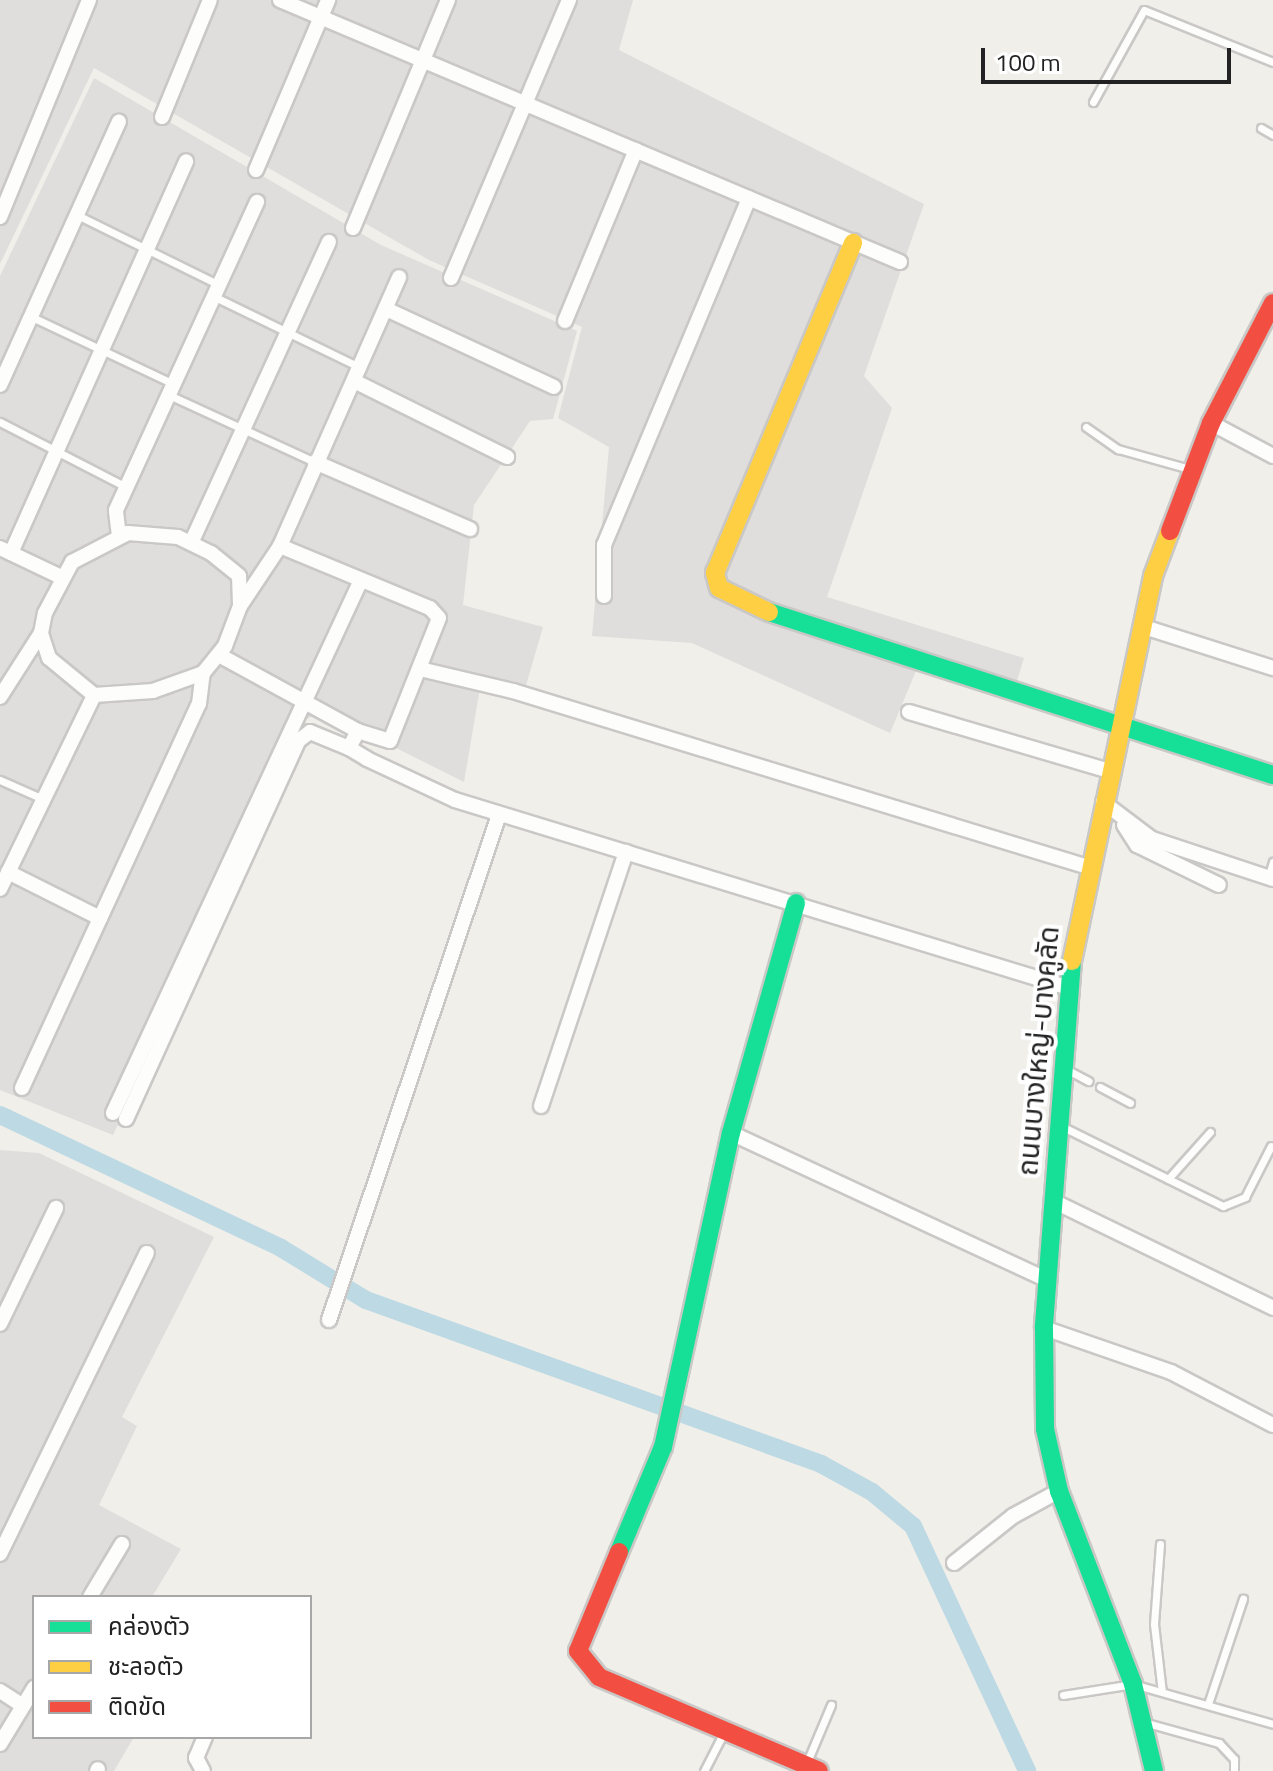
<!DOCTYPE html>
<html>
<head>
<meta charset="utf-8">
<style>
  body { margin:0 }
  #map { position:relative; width:1273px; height:1771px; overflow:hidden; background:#f0efea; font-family:"Titillium Web","Noto Sans Thai",sans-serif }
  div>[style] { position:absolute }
  .residential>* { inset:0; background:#dfdedc }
  .canal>* { height:18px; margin:-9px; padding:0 9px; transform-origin:9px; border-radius:9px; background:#bdd9e4 }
  .roads { filter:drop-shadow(2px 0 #c9c8c6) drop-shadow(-2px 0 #c9c8c6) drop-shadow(0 2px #c9c8c6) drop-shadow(0 -2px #c9c8c6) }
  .lane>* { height:7px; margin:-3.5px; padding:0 3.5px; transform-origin:3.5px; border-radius:3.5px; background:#fdfdfc }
  .street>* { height:14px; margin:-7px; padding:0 7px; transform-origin:7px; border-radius:7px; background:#fdfdfc }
  .fast>* { height:18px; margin:-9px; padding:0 9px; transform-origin:9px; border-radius:9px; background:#16e098 }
  .slow>* { height:18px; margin:-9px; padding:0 9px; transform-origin:9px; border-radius:9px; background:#ffcf43 }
  .jam>* { height:18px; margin:-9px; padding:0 9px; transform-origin:9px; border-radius:9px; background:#f24e42 }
  span { translate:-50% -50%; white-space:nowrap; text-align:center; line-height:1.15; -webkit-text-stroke:8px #fff; paint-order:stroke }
  .street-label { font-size:28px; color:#222 }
  .legend { position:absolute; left:32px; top:1595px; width:280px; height:144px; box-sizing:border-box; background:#fff; border:2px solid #a7a7a7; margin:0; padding:10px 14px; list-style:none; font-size:24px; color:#222 }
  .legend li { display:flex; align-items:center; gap:16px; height:40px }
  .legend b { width:40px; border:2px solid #a7a7a7 }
  .scale { position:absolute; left:981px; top:48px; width:250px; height:36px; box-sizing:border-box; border:4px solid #222; border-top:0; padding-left:10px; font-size:24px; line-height:28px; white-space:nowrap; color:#222; -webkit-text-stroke:6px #fff; paint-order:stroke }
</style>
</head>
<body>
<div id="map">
  <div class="residential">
    <i style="clip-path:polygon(0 0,633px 0,619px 50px,924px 204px,864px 376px,892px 408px,827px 597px,1024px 658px,1012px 697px,916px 671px,890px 733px,692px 643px,592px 636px,609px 447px,558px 418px,582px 327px,429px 260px,94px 68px,0 264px)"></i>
    <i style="clip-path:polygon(94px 78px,381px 245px,577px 331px,553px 419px,530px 421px,474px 505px,463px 605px,543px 627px,522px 699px,480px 688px,464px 782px,322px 711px,305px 720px,113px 1135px,0 1090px,0 276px)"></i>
    <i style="clip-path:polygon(0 1150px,39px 1153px,214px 1237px,122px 1417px,137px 1426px,99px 1505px,181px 1549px,152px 1597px,34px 1597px,34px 1737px,134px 1737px,114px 1771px,0 1771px)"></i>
  </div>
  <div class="canal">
    <i style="left:0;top:1115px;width:311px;rotate:25.3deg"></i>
    <i style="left:281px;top:1248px;width:100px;rotate:31.5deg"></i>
    <i style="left:366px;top:1300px;width:484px;rotate:19.8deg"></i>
    <i style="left:821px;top:1464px;width:58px;rotate:28.8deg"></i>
    <i style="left:872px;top:1492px;width:53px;rotate:39.7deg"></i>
    <i style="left:913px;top:1526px;width:270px;rotate:65deg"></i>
  </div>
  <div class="roads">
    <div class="lane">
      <i style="left:1093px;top:102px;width:105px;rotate:-61deg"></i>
      <i style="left:1144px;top:10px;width:139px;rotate:22deg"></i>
      <i style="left:1261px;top:128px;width:14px;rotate:30deg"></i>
      <i style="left:79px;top:216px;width:156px;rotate:26.2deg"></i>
      <i style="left:215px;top:297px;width:160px;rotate:25.9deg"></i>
      <i style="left:32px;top:317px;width:157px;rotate:25.3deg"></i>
      <i style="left:169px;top:395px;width:161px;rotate:24.7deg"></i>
      <i style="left:0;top:422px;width:142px;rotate:27.3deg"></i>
      <i style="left:1086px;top:427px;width:39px;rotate:35deg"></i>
      <i style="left:1118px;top:449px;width:75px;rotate:15.5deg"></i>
      <i style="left:0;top:780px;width:47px;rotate:23.8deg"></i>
      <i style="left:1268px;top:878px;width:17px;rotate:-73deg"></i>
      <i style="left:1062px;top:1067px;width:30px;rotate:28deg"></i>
      <i style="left:1100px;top:1087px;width:34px;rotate:28deg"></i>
      <i style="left:1059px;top:1125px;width:183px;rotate:26.3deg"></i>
      <i style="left:1223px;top:1206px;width:24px;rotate:-22deg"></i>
      <i style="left:1245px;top:1197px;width:57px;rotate:-63deg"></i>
      <i style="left:1168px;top:1179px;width:63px;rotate:-48.2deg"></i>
      <i style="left:1160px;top:1544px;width:80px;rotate:94.3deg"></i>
      <i style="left:1154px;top:1624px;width:68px;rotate:83.3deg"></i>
      <i style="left:1063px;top:1695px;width:71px;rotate:-8.9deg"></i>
      <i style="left:1133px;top:1684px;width:146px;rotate:15.9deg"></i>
      <i style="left:1208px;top:1704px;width:111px;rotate:-71.6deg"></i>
      <i style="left:1147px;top:1723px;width:75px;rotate:15.5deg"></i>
      <i style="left:1219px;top:1743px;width:22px;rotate:47deg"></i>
      <i style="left:1234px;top:1759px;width:12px;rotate:90deg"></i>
      <i style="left:807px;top:1762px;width:62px;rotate:-67.2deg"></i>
      <i style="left:704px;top:1771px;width:44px;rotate:-62.9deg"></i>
    </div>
    <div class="street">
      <i style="left:280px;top:0;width:673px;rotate:22.91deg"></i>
      <i style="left:162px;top:117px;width:126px;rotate:-67.7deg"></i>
      <i style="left:256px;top:170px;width:185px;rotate:-67deg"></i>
      <i style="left:0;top:217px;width:235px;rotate:-67.7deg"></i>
      <i style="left:353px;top:228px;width:247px;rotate:-67.4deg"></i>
      <i style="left:451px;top:278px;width:302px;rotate:-67deg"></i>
      <i style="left:386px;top:309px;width:185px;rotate:24.9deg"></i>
      <i style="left:565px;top:321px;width:185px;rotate:-67.5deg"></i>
      <i style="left:354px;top:381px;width:171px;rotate:26.4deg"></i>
      <i style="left:0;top:385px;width:289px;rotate:-65.7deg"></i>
      <i style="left:1211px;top:423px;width:70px;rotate:28deg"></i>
      <i style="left:315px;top:462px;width:169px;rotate:23.4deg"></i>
      <i style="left:128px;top:533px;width:50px;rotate:4.6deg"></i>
      <i style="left:178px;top:537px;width:37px;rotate:26deg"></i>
      <i style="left:211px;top:553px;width:36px;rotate:39deg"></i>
      <i style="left:239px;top:576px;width:30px;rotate:88deg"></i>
      <i style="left:240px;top:606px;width:43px;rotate:110.6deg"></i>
      <i style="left:225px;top:646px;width:35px;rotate:129deg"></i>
      <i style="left:203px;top:673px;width:53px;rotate:160.2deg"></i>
      <i style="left:153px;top:691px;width:59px;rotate:176.1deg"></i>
      <i style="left:94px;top:695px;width:58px;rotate:-140.6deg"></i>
      <i style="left:49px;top:658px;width:26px;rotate:-108deg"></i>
      <i style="left:41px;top:633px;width:20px;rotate:-79deg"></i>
      <i style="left:45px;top:613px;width:58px;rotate:-62.1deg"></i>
      <i style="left:72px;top:562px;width:63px;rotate:-27.4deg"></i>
      <i style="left:119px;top:536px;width:26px;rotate:-97deg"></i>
      <i style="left:116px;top:510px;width:339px;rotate:-65.4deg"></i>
      <i style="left:192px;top:541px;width:329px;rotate:-65.4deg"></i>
      <i style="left:280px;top:546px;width:162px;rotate:22.5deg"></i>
      <i style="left:430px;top:608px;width:13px;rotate:48deg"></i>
      <i style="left:439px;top:618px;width:132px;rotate:111.7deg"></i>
      <i style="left:390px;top:741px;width:34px;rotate:-163deg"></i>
      <i style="left:0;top:548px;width:65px;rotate:25.4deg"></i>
      <i style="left:11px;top:553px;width:429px;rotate:-65.9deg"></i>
      <i style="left:604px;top:596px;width:51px;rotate:-90deg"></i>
      <i style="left:604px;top:545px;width:376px;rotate:-67.3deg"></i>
      <i style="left:240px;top:606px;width:72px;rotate:-56.3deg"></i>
      <i style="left:280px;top:546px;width:294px;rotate:-66.1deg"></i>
      <i style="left:1141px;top:626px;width:139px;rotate:17.7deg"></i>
      <i style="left:219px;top:655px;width:158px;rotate:28.7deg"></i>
      <i style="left:358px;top:731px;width:19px;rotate:118deg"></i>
      <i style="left:349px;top:748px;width:21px;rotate:31deg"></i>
      <i style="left:367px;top:759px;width:97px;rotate:25deg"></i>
      <i style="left:455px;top:800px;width:639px;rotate:17.02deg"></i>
      <i style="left:420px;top:669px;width:96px;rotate:13.3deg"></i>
      <i style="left:513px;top:691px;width:601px;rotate:17.02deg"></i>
      <i style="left:0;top:697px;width:76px;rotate:-57.4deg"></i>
      <i style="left:909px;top:712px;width:209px;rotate:16.4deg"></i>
      <i style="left:1103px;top:802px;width:61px;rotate:37.1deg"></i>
      <i style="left:1152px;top:839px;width:127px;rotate:18.3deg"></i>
      <i style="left:1124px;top:825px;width:24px;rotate:57deg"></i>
      <i style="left:1137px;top:845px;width:91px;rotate:26deg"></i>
      <i style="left:8px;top:872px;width:103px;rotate:26.6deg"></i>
      <i style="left:0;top:889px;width:216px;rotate:-64.1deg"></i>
      <i style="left:22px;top:1088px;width:423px;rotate:-65.3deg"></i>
      <i style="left:199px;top:704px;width:31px;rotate:-83deg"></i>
      <i style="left:541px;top:1106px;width:268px;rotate:-71.5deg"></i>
      <i style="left:113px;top:1113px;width:588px;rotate:-65.05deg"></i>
      <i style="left:126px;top:1119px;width:415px;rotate:-65.5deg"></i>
      <i style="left:298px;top:741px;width:15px;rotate:-37deg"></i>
      <i style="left:310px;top:732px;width:42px;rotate:22.3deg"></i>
      <i style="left:731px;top:1133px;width:347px;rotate:24.9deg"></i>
      <i style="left:1053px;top:1201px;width:245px;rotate:25.9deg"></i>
      <i style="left:329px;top:1320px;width:533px;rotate:-71.4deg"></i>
      <i style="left:0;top:1324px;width:129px;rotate:-64.2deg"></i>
      <i style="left:1044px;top:1328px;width:134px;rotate:19.1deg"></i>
      <i style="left:1171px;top:1372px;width:115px;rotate:27.5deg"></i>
      <i style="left:0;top:1554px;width:335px;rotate:-64deg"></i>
      <i style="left:954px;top:1563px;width:75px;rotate:-38.5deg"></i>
      <i style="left:1013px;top:1516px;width:52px;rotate:-28.5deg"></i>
      <i style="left:90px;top:1597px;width:62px;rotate:-58.9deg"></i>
      <i style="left:0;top:1691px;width:27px;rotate:33deg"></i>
      <i style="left:0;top:1744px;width:66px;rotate:-58.7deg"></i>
      <i style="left:97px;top:1771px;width:2px;rotate:-63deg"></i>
      <i style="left:203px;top:1771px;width:15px;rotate:-118deg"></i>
      <i style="left:196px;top:1758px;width:23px;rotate:-67deg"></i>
    </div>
    <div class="fast">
      <i style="left:769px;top:612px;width:530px;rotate:17.92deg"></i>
      <i style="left:1072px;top:961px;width:368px;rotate:94.4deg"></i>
      <i style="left:1044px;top:1328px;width:101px;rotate:89.4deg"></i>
      <i style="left:1045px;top:1429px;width:64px;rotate:77.3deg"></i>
      <i style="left:1059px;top:1491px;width:207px;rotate:69deg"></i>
      <i style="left:1133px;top:1684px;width:89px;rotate:76.4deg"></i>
      <i style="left:619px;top:1552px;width:114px;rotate:-67.3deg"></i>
      <i style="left:663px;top:1447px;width:321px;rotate:-77.8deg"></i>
      <i style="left:731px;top:1133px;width:239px;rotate:-74.2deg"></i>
    </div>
    <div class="slow">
      <i style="left:769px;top:612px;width:55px;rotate:-154.4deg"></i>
      <i style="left:719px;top:588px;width:16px;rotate:-105deg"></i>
      <i style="left:715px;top:573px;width:358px;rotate:-67.3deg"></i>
      <i style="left:1072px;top:961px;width:393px;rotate:-78.1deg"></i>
      <i style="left:1153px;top:576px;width:48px;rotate:-69.3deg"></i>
    </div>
    <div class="jam">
      <i style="left:1170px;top:531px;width:116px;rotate:-69.2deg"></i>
      <i style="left:1211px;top:423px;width:135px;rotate:-62.7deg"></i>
      <i style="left:619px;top:1552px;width:107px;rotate:112.5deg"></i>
      <i style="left:578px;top:1651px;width:33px;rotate:51deg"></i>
      <i style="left:599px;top:1677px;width:239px;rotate:23.1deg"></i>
    </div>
  </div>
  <div class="street-label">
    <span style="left:1038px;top:1051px;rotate:-85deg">ถนนบางใหญ่-บางคูลัด</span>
  </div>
  <ul class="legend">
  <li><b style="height:10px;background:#16e098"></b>คล่องตัว</li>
  <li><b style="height:10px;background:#ffcf43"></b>ชะลอตัว</li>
  <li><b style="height:10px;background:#f24e42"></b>ติดขัด</li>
  </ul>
  <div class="scale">100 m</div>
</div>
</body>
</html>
